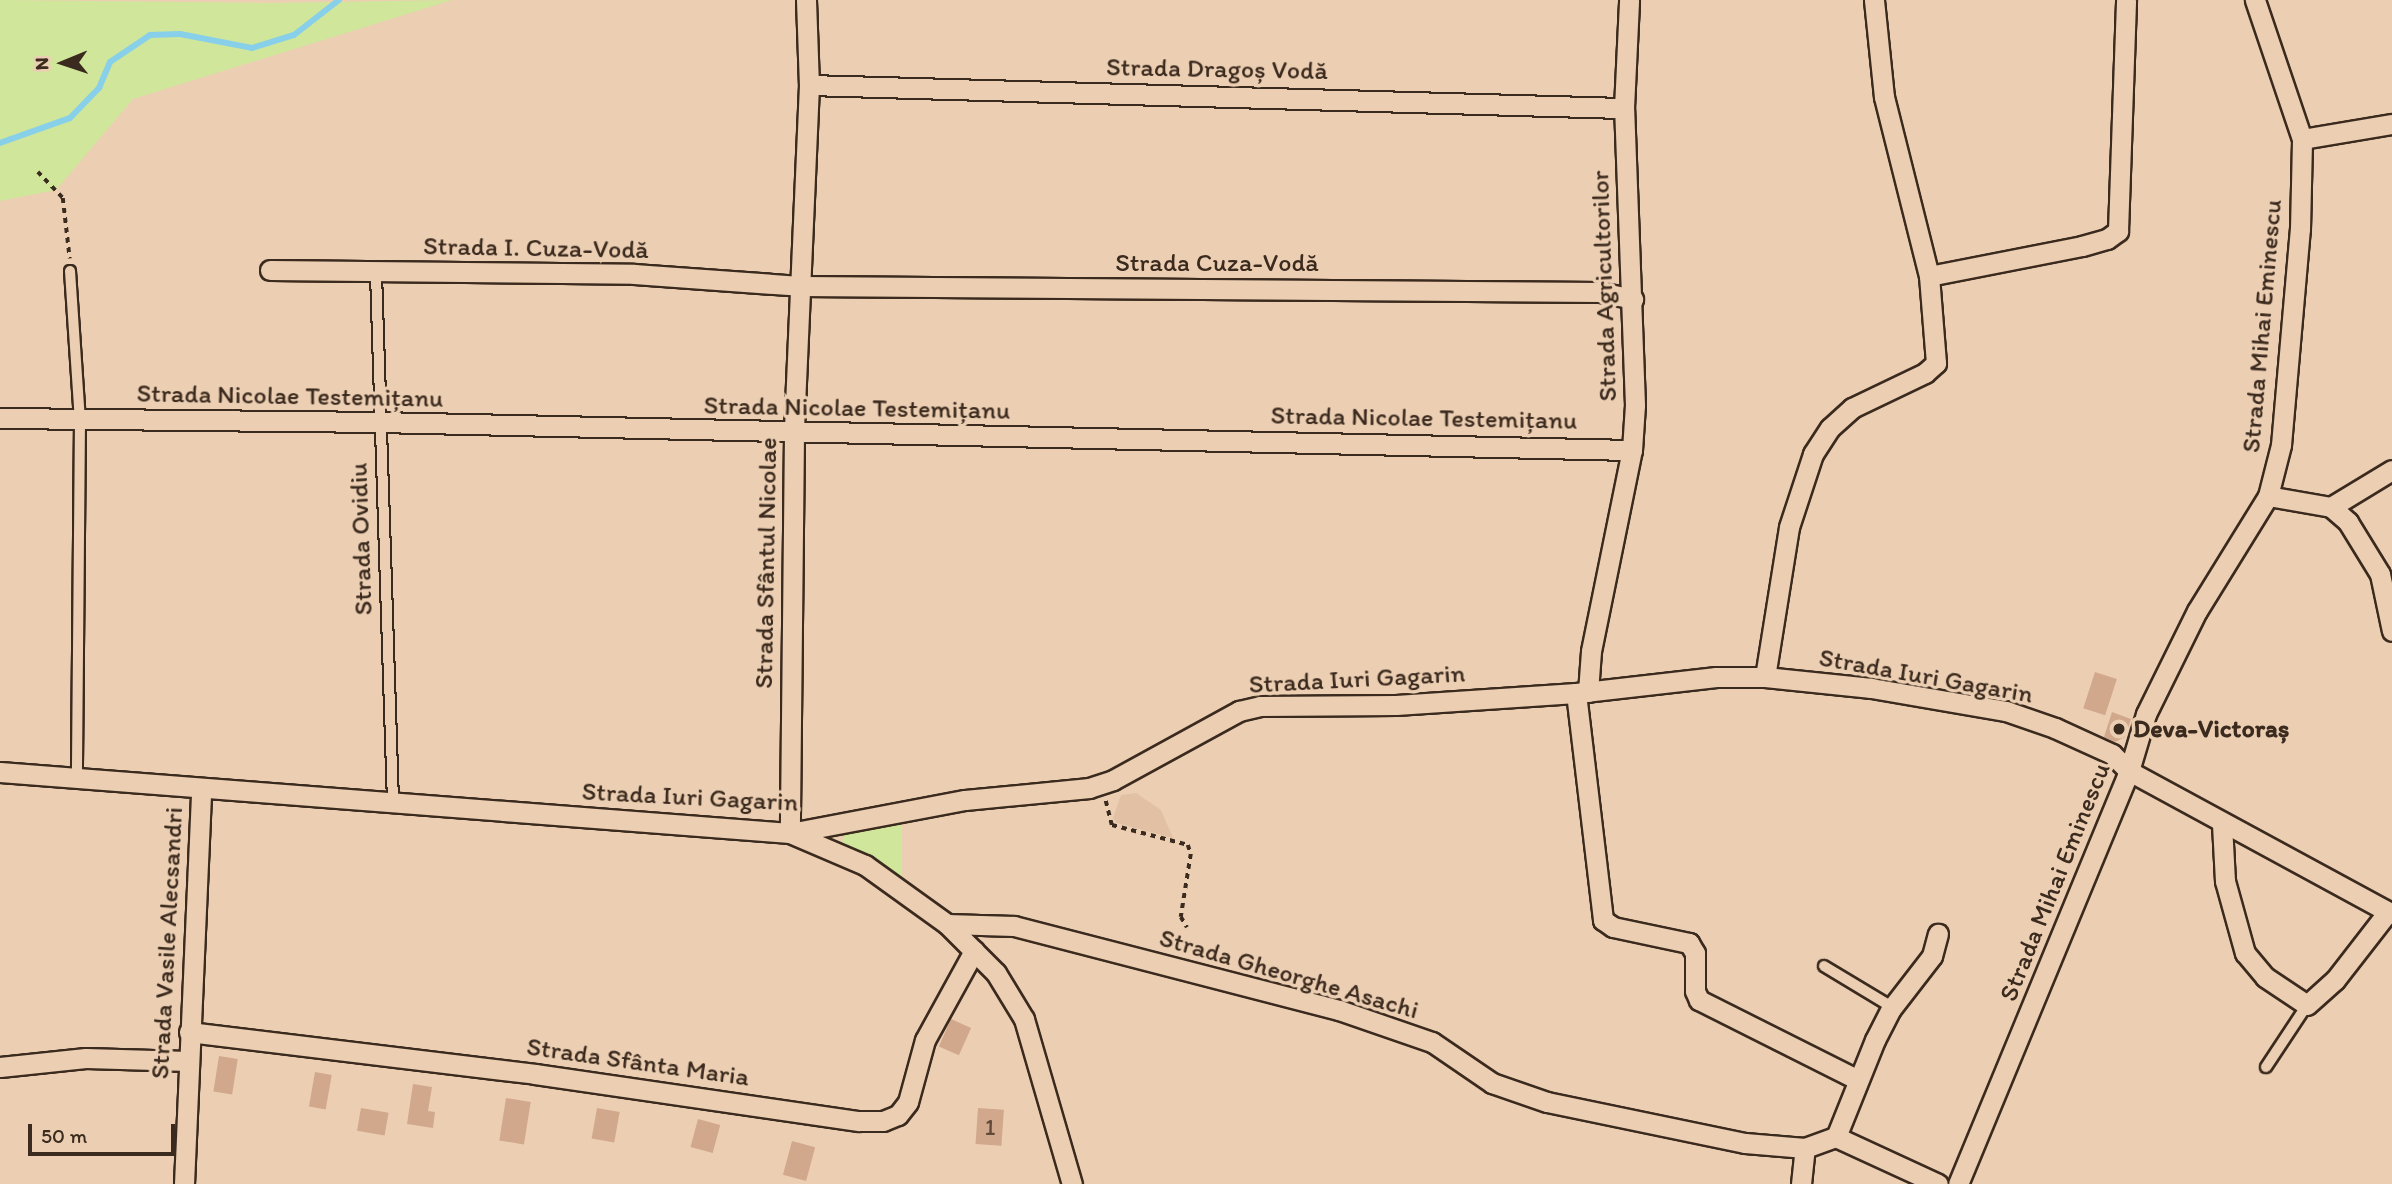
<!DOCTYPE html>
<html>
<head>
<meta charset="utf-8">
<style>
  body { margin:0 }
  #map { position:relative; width:2392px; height:1184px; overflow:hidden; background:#eccfb3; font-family:Itim,sans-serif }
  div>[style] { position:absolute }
  .built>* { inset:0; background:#e1c0a4 }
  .green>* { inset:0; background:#cfe69b }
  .stream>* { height:6px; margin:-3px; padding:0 3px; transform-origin:3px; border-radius:3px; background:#88d0e9 }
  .building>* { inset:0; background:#d1a88b; transform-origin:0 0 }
  .path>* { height:3.5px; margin-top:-1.75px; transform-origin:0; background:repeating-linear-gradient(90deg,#3b2a1e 0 5px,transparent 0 10px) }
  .roads { filter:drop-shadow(2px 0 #3b2a1e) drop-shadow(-2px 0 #3b2a1e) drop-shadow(0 2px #3b2a1e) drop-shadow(0 -2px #3b2a1e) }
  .service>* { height:10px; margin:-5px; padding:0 5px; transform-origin:5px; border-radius:5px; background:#eccfb3 }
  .minor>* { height:19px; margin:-9.5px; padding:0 9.5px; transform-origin:9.5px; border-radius:9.5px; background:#eccfb3 }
  .dots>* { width:19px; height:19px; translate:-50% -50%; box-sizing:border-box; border:4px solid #eccfb3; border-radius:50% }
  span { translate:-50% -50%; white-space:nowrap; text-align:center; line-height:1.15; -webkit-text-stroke:7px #eccfb3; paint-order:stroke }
  .number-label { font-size:23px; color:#604a39 }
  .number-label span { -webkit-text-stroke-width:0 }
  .street-label { font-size:26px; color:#3b2a1e }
  .poi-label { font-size:26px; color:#3b2a1e; font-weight:700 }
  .left { translate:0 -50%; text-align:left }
  .north { position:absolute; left:28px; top:28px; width:70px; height:70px; -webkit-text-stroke:5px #eccfb3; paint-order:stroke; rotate:268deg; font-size:19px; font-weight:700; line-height:28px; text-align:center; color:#3b2a1e }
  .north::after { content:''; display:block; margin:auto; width:24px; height:32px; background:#3b2a1e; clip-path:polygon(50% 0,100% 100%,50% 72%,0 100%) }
  .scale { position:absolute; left:28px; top:1124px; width:147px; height:32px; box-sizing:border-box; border:4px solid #3b2a1e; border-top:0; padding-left:9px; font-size:21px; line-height:24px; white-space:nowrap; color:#3b2a1e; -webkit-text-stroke:5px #eccfb3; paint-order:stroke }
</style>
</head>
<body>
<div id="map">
  <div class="built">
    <i style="clip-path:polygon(1136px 793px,1161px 810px,1173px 838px,1117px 823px,1113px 818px,1121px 795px)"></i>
  </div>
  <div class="green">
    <i style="clip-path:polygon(0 0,271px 3px,452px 0,133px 99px,56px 190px,0 201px)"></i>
    <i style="clip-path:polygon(902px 823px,902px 878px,842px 843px,845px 832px)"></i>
  </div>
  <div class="stream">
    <i style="left:0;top:143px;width:74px;rotate:-19.7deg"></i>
    <i style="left:70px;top:118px;width:42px;rotate:-46deg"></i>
    <i style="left:99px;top:88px;width:28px;rotate:-67deg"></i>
    <i style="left:110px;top:62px;width:48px;rotate:-34deg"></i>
    <i style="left:150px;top:35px;width:30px;rotate:-2deg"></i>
    <i style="left:180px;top:34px;width:73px;rotate:11deg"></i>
    <i style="left:252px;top:48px;width:44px;rotate:-17.2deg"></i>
    <i style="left:294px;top:35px;width:57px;rotate:-37.9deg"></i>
  </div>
  <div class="building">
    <i style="left:2095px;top:672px;width:23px;height:38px;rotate:18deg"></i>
    <i style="clip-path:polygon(2112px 712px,2131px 719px,2125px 737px,2115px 742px,2104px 737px)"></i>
    <i style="left:951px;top:1019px;width:22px;height:30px;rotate:24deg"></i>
    <i style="left:219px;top:1056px;width:19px;height:36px;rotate:9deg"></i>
    <i style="left:315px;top:1072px;width:17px;height:35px;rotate:10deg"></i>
    <i style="clip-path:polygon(413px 1084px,432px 1087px,428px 1111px,435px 1112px,433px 1128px,407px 1124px)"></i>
    <i style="left:506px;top:1098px;width:25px;height:43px;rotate:9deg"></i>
    <i style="left:361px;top:1108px;width:28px;height:23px;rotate:10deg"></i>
    <i style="left:597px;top:1108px;width:23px;height:31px;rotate:10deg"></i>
    <i style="left:978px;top:1108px;width:26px;height:36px;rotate:4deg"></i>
    <i style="left:698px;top:1119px;width:23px;height:29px;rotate:15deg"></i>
    <i style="left:792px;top:1141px;width:24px;height:35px;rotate:15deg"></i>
  </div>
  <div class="path">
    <i style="left:38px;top:172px;width:36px;rotate:46deg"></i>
    <i style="left:63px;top:198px;width:61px;rotate:83.5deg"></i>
    <i style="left:1106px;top:801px;width:25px;rotate:76deg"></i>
    <i style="left:1112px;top:825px;width:79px;rotate:14.7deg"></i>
    <i style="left:1188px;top:845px;width:9px;rotate:72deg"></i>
    <i style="left:1191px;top:854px;width:64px;rotate:99deg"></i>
    <i style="left:1181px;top:917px;width:12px;rotate:59deg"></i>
  </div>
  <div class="roads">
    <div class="service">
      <i style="left:70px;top:271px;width:150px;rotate:86.2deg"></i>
      <i style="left:80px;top:421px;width:357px;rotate:90.5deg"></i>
      <i style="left:376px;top:273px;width:530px;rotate:88.16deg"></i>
      <i style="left:1824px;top:966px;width:79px;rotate:31.1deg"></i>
      <i style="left:2266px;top:1067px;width:74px;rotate:-56.5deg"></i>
    </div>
    <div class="minor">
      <i style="left:806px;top:0;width:85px;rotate:88deg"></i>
      <i style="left:809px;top:85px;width:349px;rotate:92.5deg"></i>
      <i style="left:794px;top:434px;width:399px;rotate:90.6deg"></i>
      <i style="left:790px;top:833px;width:82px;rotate:23.1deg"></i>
      <i style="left:865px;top:865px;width:101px;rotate:35.7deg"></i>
      <i style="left:947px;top:924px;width:69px;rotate:45deg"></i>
      <i style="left:996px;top:973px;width:54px;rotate:58.7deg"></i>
      <i style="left:1024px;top:1019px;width:172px;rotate:73.8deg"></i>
      <i style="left:809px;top:85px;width:815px;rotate:1.62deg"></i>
      <i style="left:2302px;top:139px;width:91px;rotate:-9.5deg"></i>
      <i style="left:270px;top:270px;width:364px;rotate:0.6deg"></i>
      <i style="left:634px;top:274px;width:166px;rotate:4.1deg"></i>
      <i style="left:800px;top:286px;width:800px;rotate:0.43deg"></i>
      <i style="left:1600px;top:292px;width:34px;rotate:12deg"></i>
      <i style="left:1929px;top:276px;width:156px;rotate:-11.1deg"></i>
      <i style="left:2082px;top:246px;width:26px;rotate:-16deg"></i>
      <i style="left:2107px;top:239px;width:14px;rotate:-36deg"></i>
      <i style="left:2118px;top:231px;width:231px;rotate:-88deg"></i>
      <i style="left:0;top:418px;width:378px;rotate:0.6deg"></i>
      <i style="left:378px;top:422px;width:1254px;rotate:1.28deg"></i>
      <i style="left:2268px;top:496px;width:64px;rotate:9.9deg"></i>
      <i style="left:2331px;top:507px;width:23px;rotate:41deg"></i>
      <i style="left:2348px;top:522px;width:61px;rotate:58.4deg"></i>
      <i style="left:2380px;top:574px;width:58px;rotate:78.1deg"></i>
      <i style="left:2331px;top:507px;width:71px;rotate:-31.2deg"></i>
      <i style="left:1765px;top:677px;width:152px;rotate:-80.9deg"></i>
      <i style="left:1789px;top:527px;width:77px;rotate:-71.8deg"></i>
      <i style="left:1813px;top:454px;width:31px;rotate:-57deg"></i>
      <i style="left:1830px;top:428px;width:30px;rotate:-42deg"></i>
      <i style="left:1852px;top:408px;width:81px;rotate:-25.6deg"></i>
      <i style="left:1925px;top:373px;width:15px;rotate:-42deg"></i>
      <i style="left:1936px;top:363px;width:87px;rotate:-94.6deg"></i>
      <i style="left:1929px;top:276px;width:185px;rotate:-104.1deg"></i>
      <i style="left:1884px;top:97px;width:98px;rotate:-95.9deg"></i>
      <i style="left:1588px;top:692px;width:41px;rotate:-85.8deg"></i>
      <i style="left:1591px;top:651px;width:205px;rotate:-78.5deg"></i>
      <i style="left:1632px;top:450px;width:45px;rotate:-86.2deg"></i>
      <i style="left:1635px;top:405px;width:297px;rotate:-92.1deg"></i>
      <i style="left:1624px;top:108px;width:108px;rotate:-87.3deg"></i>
      <i style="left:1576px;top:693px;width:229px;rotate:83.2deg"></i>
      <i style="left:1603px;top:920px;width:12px;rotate:35deg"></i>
      <i style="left:1613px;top:927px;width:78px;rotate:11.9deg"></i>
      <i style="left:1689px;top:943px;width:12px;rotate:59deg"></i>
      <i style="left:1695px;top:953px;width:38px;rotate:90deg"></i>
      <i style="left:1695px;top:991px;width:10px;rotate:66deg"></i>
      <i style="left:1699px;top:1000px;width:176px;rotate:26.7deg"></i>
      <i style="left:0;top:772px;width:792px;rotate:4.42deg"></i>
      <i style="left:790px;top:833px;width:178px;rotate:-10.7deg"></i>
      <i style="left:965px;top:800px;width:125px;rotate:-5.5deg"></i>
      <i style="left:1089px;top:788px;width:25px;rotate:-18deg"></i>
      <i style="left:1113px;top:780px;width:144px;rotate:-28.7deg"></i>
      <i style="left:1239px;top:711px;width:22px;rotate:-13deg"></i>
      <i style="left:1260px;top:706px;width:136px;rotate:-0.4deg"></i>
      <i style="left:1396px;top:705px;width:180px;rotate:-3.8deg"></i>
      <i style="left:1576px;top:693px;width:141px;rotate:-6.5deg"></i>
      <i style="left:1716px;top:677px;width:49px"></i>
      <i style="left:1765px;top:677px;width:107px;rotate:5.9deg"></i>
      <i style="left:1871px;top:688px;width:137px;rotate:9.7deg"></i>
      <i style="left:2006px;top:711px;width:52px;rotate:19.1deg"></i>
      <i style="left:2055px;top:728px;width:63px;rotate:24.5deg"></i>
      <i style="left:2112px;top:754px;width:24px;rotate:45deg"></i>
      <i style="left:2129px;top:771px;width:299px;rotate:28.5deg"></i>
      <i style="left:2222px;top:824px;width:57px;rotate:87deg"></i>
      <i style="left:2225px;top:881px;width:75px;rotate:74.5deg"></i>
      <i style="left:2245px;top:953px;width:31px;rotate:50deg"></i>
      <i style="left:2265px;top:977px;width:50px;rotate:33.7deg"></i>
      <i style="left:2307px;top:1005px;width:38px;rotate:-42deg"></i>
      <i style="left:2335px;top:980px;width:85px;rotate:-52.2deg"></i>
      <i style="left:947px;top:924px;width:67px;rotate:1.7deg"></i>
      <i style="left:1014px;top:926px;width:336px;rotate:14.5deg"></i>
      <i style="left:1339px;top:1010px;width:98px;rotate:19deg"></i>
      <i style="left:1432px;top:1042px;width:73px;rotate:34.3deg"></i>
      <i style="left:1492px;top:1083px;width:58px;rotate:19.1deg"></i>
      <i style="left:1547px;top:1102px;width:202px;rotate:11.7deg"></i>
      <i style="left:1745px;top:1143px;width:60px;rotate:4.8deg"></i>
      <i style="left:1805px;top:1148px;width:33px;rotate:-20deg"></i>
      <i style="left:1836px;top:1137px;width:112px;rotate:24.7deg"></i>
      <i style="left:189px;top:1032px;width:349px;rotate:6.9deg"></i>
      <i style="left:535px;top:1074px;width:327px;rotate:8.3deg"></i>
      <i style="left:859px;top:1121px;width:24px"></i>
      <i style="left:883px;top:1121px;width:16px;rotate:-22deg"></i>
      <i style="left:898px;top:1115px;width:16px;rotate:-52deg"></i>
      <i style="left:908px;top:1102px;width:64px;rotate:-74.7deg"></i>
      <i style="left:925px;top:1040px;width:102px;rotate:-61.2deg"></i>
      <i style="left:0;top:1067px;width:86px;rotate:-6deg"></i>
      <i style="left:86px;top:1058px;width:102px;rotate:1.7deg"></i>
      <i style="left:1836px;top:1137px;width:105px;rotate:-68.1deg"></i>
      <i style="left:1875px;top:1040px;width:35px;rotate:-63deg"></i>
      <i style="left:1891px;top:1009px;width:67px;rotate:-52.3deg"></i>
      <i style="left:1932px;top:956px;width:23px;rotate:-75deg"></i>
      <i style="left:184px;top:1184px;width:396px;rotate:-87.5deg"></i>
      <i style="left:1801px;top:1184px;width:36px;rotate:-84deg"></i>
      <i style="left:1958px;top:1184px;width:447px;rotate:-67.5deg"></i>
      <i style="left:2129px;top:771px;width:59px;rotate:-73.4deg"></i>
      <i style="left:2146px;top:714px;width:115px;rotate:-63.7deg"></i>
      <i style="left:2197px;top:611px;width:135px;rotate:-58.3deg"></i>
      <i style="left:2268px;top:496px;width:53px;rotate:-75.7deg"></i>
      <i style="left:2281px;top:445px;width:217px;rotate:-85deg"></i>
      <i style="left:2300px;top:229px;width:90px;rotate:-88.7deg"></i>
      <i style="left:2302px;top:139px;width:147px;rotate:-108.7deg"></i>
    </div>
  </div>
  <div class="dots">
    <i style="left:2119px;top:729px;background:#3b2a1e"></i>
  </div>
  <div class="number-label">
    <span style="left:990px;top:1127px">1</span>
  </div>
  <div class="street-label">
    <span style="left:1217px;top:69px;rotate:1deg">Strada Dragoș Vodă</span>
    <span style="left:536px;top:248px;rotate:1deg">Strada I. Cuza-Vodă</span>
    <span style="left:1217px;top:263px">Strada Cuza-Vodă</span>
    <span style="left:1604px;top:286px;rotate:-92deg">Strada Agricultorilor</span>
    <span style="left:2262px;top:326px;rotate:-85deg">Strada Mihai Eminescu</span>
    <span style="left:290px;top:396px;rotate:1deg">Strada Nicolae Testemițanu</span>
    <span style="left:857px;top:408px;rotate:1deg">Strada Nicolae Testemițanu</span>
    <span style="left:1424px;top:418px;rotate:1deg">Strada Nicolae Testemițanu</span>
    <span style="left:361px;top:539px;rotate:-92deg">Strada Ovidiu</span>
    <span style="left:766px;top:563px;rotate:-89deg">Strada Sfântul Nicolae</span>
    <span style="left:1926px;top:676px;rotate:10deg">Strada Iuri Gagarin</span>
    <span style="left:1357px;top:679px;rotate:-3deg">Strada Iuri Gagarin</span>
    <span style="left:690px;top:797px;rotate:3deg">Strada Iuri Gagarin</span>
    <span style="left:2055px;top:882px;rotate:-68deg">Strada Mihai Eminescu</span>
    <span style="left:167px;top:943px;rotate:-87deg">Strada Vasile Alecsandri</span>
    <span style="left:1289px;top:974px;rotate:16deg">Strada Gheorghe Asachi</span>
    <span style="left:638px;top:1062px;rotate:8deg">Strada Sfânta Maria</span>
  </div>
  <div class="poi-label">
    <span class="left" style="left:2133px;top:729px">Deva-Victoraș</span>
  </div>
  <div class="north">N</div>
  <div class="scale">50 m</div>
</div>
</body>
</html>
